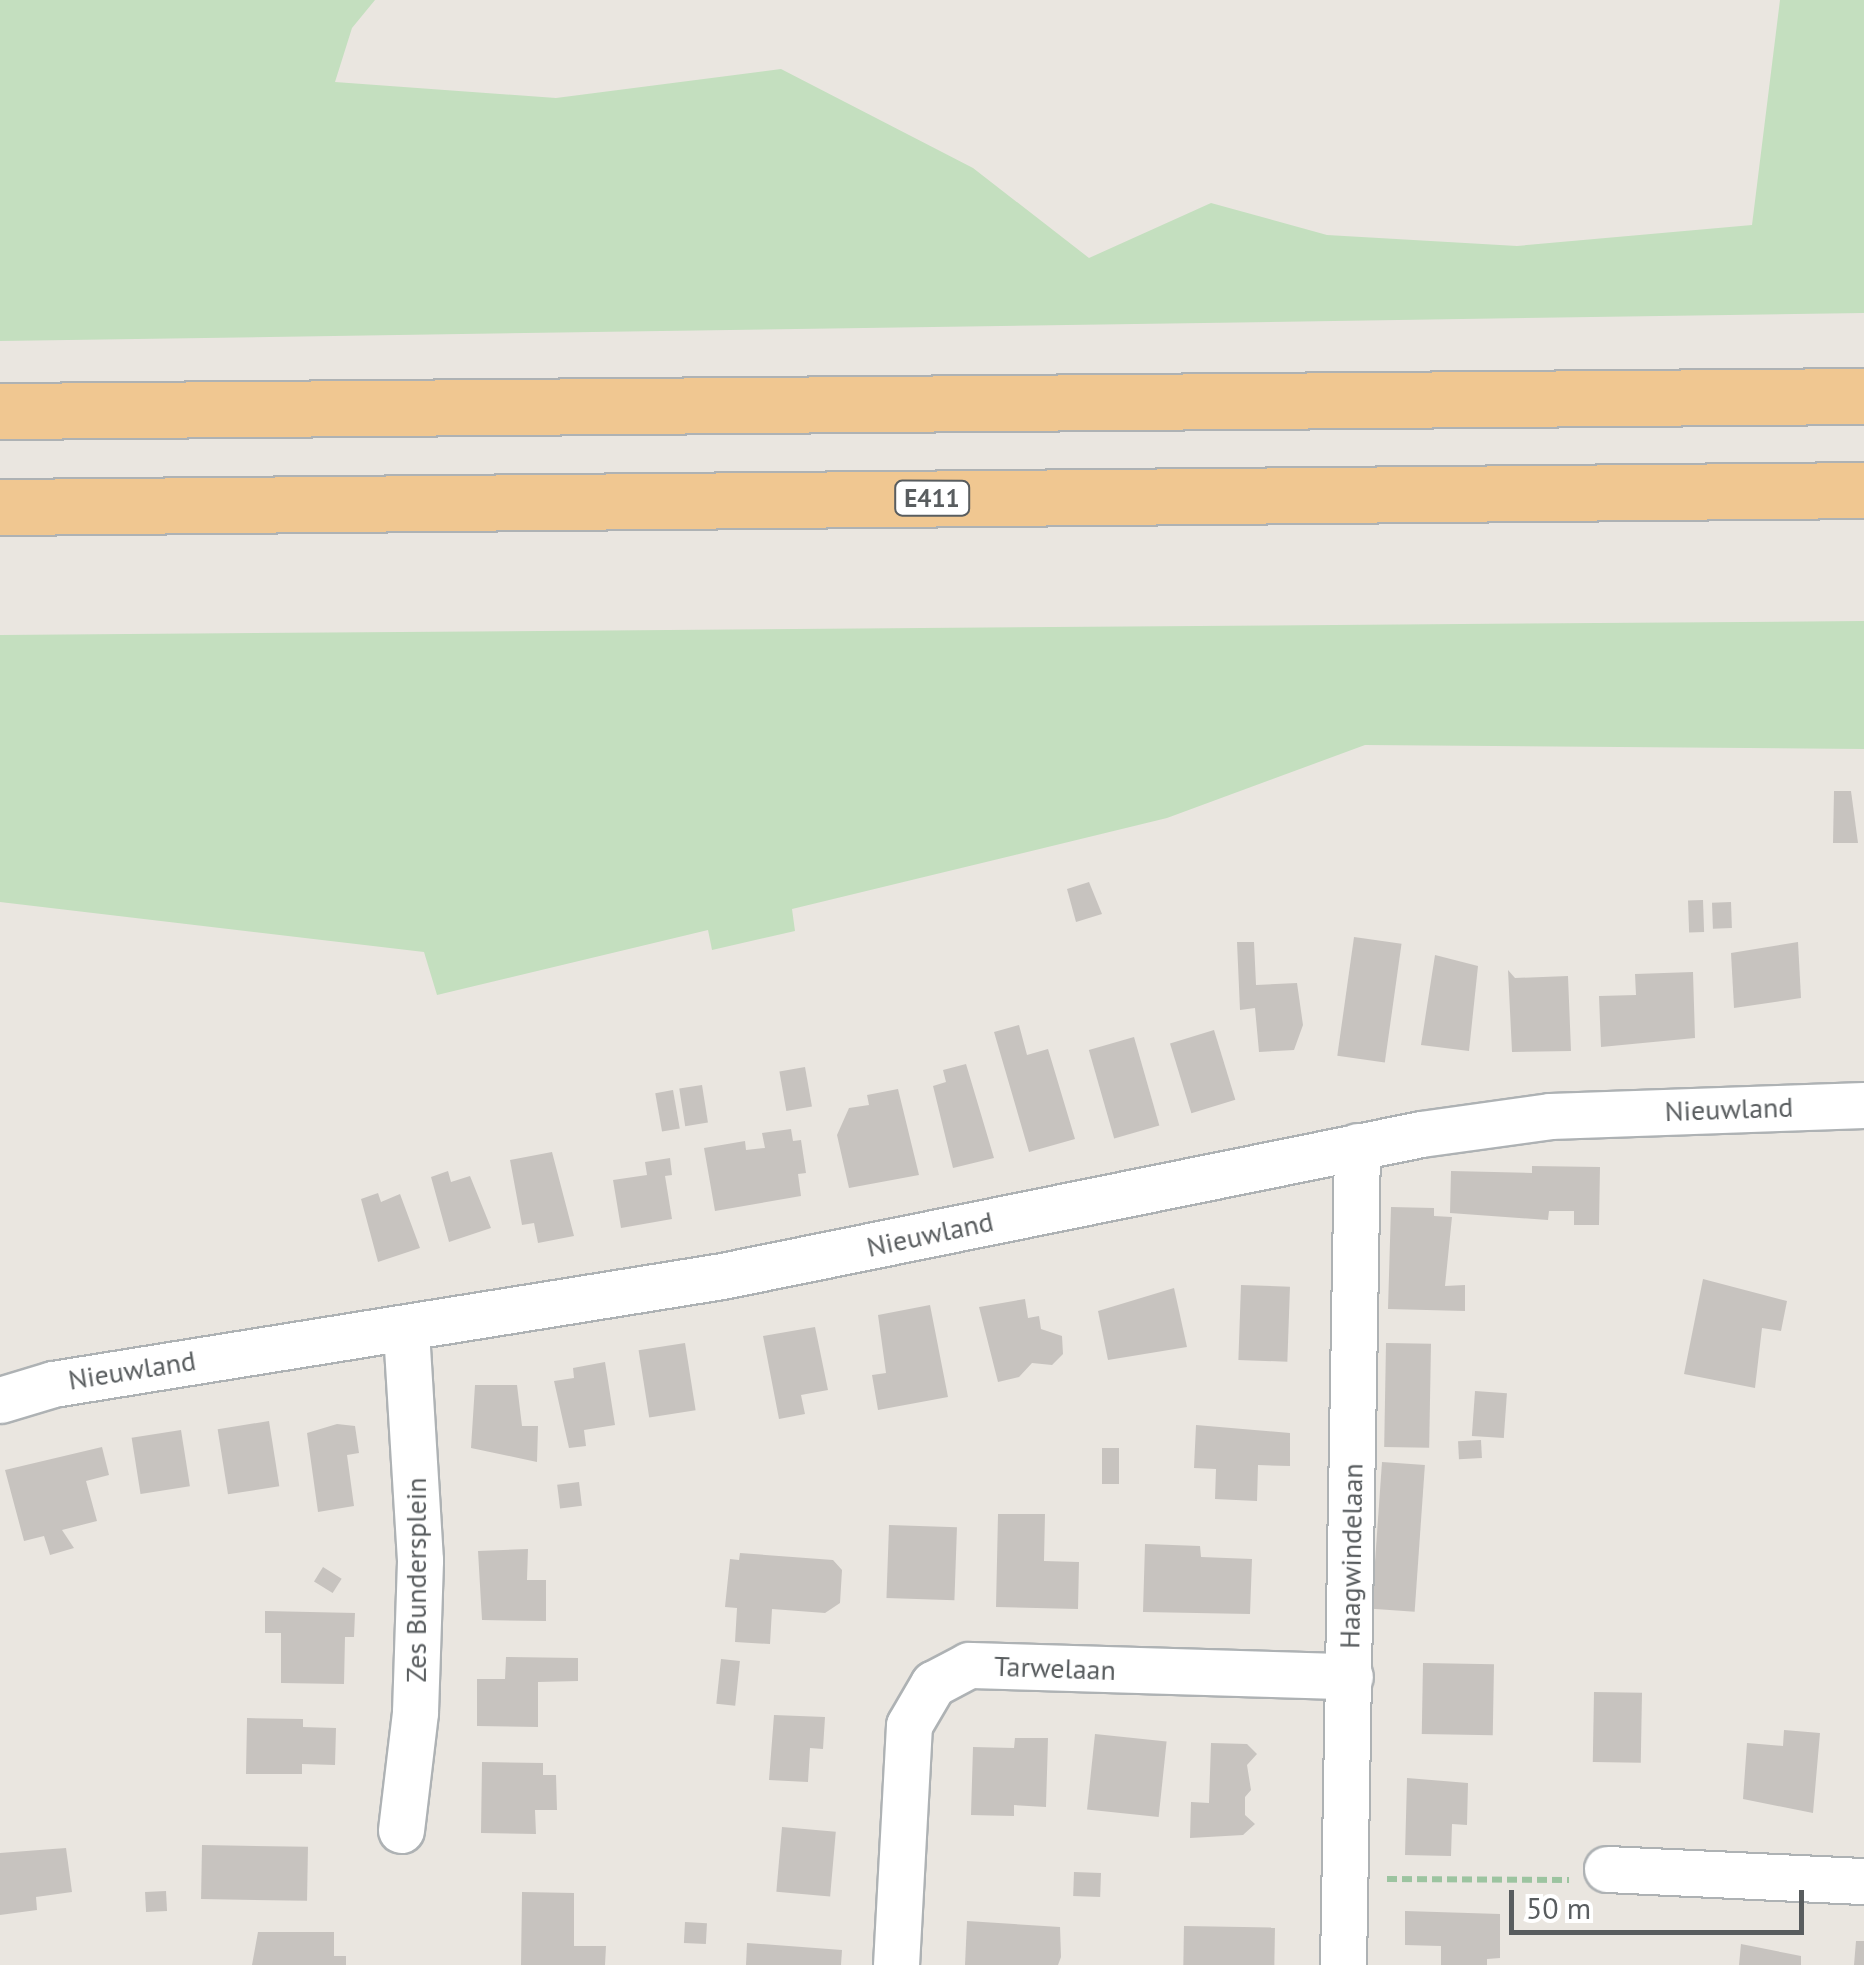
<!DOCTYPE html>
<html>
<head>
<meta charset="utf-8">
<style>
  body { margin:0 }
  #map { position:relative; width:1864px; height:1965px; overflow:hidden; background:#eae6e0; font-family:"PT Sans",sans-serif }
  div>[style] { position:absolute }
  .green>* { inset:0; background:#c4dfbf }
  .building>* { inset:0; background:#c7c3bf; transform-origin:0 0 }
  .path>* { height:6px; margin-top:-3px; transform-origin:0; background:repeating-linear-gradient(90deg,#9cc4a0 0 10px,transparent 0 15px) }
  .roads { filter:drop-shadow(2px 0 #aeb2b4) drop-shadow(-2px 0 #aeb2b4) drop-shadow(0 2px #aeb2b4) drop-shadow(0 -2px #aeb2b4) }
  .street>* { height:45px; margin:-22.5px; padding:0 22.5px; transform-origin:22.5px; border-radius:22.5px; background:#fff }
  .highway>* { height:55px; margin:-27.5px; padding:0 27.5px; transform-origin:27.5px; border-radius:27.5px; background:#f0c791 }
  span { translate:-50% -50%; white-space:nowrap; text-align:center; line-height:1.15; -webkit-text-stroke:10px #fff; paint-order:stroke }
  .shield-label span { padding:2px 8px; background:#fff; border:2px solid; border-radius:8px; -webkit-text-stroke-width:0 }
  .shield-label { font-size:25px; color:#595d5f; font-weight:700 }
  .street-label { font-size:28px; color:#595d5f }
  .scale { position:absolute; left:1509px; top:1890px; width:295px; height:45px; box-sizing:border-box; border:5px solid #595d5f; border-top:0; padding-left:12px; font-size:30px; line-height:35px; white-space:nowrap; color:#595d5f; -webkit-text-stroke:8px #fff; paint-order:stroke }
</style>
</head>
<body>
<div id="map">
  <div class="green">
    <i style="clip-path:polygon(0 0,375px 0,352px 28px,335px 82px,556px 98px,781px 69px,973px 168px,1089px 258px,1211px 203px,1327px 235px,1517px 246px,1752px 225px,1780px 0,1864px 0,1864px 313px,0 341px)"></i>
    <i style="clip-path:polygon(1864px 621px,1864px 749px,1365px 745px,1167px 818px,792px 909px,795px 931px,712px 950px,708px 930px,437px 995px,424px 952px,0 902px,0 635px)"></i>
  </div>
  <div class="building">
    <i style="clip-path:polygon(1834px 791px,1851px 791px,1858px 843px,1833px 843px)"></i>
    <i style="clip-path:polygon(1089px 882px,1102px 914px,1076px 922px,1067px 889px)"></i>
    <i style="left:1703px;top:900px;width:32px;height:15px;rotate:88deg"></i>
    <i style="left:1731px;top:902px;width:26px;height:19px;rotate:88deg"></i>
    <i style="left:1354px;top:937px;width:48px;height:120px;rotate:8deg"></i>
    <i style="clip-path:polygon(1237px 942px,1254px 942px,1256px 985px,1297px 983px,1303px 1025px,1294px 1050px,1259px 1052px,1255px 1008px,1240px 1010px)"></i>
    <i style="clip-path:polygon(1798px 942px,1801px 998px,1734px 1008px,1731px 953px)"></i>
    <i style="clip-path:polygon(1435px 955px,1478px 966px,1469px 1051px,1421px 1045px)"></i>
    <i style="clip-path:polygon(1508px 970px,1515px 978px,1568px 976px,1571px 1051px,1512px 1052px)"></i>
    <i style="clip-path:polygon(1693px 972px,1695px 1038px,1601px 1047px,1599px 996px,1636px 995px,1635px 974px)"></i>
    <i style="clip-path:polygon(1019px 1025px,1027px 1055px,1048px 1049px,1075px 1139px,1029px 1152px,994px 1032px)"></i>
    <i style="left:1214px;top:1030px;width:73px;height:46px;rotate:73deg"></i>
    <i style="left:1134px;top:1037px;width:92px;height:47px;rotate:74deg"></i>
    <i style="clip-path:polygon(966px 1064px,994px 1158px,953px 1168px,933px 1086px,946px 1082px,943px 1070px)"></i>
    <i style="left:805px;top:1067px;width:40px;height:26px;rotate:80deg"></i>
    <i style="left:702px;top:1085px;width:38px;height:23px;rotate:81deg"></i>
    <i style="clip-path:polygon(898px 1089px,919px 1175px,849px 1188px,837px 1135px,849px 1108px,869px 1105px,867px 1095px)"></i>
    <i style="left:673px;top:1090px;width:39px;height:18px;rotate:80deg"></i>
    <i style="clip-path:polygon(791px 1129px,793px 1141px,801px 1140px,806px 1173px,798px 1174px,801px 1196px,715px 1211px,704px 1148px,745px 1141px,746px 1150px,765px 1148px,762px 1133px)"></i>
    <i style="clip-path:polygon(552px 1152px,574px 1236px,538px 1243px,534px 1223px,522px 1225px,510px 1160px)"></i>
    <i style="clip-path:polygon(670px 1158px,672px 1175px,665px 1176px,672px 1219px,621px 1228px,613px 1180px,647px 1175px,645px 1162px)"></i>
    <i style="clip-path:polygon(1532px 1166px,1600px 1167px,1599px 1225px,1574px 1225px,1574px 1211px,1549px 1211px,1548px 1220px,1450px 1213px,1451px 1171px,1532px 1173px)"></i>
    <i style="clip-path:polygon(448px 1171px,451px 1182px,470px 1176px,491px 1228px,449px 1242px,431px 1177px)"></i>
    <i style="clip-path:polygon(378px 1193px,381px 1202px,400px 1194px,420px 1248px,378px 1262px,361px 1199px)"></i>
    <i style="clip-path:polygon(1391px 1207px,1434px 1208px,1434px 1216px,1452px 1217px,1445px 1286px,1465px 1285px,1465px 1311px,1388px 1309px)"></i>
    <i style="clip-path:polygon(1703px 1279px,1787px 1301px,1781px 1331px,1762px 1328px,1755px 1388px,1684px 1374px)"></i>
    <i style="left:1241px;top:1285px;width:49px;height:75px;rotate:2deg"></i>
    <i style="clip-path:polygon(1174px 1288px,1187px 1347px,1108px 1360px,1098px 1311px)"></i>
    <i style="clip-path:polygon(1025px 1299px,1028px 1318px,1039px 1316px,1041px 1329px,1062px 1336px,1063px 1354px,1052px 1365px,1032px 1363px,1019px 1377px,998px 1382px,979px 1307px)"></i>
    <i style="clip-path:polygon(930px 1305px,948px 1397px,878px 1410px,872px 1375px,886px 1373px,878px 1315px)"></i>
    <i style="clip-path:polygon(815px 1327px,828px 1390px,801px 1395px,805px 1414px,779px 1419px,763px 1336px)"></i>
    <i style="left:685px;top:1343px;width:68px;height:47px;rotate:81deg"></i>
    <i style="left:1386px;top:1343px;width:45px;height:104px;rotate:1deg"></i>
    <i style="clip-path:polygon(605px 1362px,615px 1425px,584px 1430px,586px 1446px,569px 1448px,554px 1381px,574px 1378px,573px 1368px)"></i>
    <i style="clip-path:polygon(475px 1385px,517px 1385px,522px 1426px,538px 1426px,537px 1462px,471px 1448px)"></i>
    <i style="left:1475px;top:1391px;width:32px;height:45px;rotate:4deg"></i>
    <i style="left:269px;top:1421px;width:66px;height:52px;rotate:81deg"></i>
    <i style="clip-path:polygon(337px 1424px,355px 1426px,359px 1453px,347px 1455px,354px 1506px,318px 1512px,307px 1433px)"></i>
    <i style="clip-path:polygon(1196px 1425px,1290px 1433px,1290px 1466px,1258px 1465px,1257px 1501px,1215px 1499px,1216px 1469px,1194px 1468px)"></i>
    <i style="left:181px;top:1430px;width:57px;height:50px;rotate:81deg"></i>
    <i style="left:1481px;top:1440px;width:18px;height:23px;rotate:87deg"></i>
    <i style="clip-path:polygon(102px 1447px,109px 1475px,86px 1481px,97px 1521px,62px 1530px,74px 1548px,50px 1555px,44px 1536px,24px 1541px,5px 1470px)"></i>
    <i style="left:1102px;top:1448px;width:17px;height:36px"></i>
    <i style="left:1382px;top:1462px;width:43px;height:147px;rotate:4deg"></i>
    <i style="left:579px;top:1482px;width:24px;height:22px;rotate:83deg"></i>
    <i style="clip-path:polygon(998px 1514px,1045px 1514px,1044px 1561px,1079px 1562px,1078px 1609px,996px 1607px)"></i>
    <i style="left:889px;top:1525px;width:68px;height:73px;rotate:2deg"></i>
    <i style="clip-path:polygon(1145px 1544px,1200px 1546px,1201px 1557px,1252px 1559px,1250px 1614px,1143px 1612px)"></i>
    <i style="clip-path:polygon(528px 1549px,527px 1580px,546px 1580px,546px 1621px,482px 1620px,478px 1551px)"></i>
    <i style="clip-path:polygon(740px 1553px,833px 1560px,842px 1570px,840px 1603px,825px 1613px,772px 1609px,770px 1644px,735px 1642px,737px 1608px,725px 1607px,730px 1559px,739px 1560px)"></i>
    <i style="left:323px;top:1567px;width:22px;height:17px;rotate:32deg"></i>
    <i style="clip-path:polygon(265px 1611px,355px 1613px,354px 1637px,345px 1637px,344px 1684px,281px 1683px,281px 1633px,265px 1633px)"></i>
    <i style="clip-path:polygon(506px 1657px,578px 1658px,578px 1681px,538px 1682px,538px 1727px,477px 1726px,477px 1679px,505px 1679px)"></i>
    <i style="left:721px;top:1659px;width:19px;height:45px;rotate:6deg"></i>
    <i style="left:1423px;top:1663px;width:71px;height:71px;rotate:1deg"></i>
    <i style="left:1594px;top:1692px;width:48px;height:70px;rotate:1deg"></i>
    <i style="clip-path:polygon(774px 1715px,825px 1717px,823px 1749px,810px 1748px,808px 1782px,769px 1780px)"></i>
    <i style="clip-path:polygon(247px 1718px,303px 1719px,303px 1727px,336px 1728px,335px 1765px,302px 1764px,302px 1774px,246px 1774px)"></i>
    <i style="clip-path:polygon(1784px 1730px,1820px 1733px,1813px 1813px,1743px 1799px,1747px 1743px,1783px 1746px)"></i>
    <i style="left:1095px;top:1734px;width:72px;height:76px;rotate:6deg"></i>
    <i style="clip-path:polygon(1015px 1738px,1048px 1738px,1046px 1807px,1014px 1805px,1014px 1816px,971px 1815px,973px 1747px,1014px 1748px)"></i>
    <i style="clip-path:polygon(1211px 1743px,1247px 1744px,1257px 1754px,1247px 1765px,1251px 1790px,1245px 1797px,1245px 1815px,1255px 1824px,1243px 1835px,1190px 1838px,1191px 1802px,1209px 1803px)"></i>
    <i style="clip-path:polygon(482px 1762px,543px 1763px,543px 1775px,556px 1775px,557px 1810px,535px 1810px,536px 1834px,481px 1833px)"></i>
    <i style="clip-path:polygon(1407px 1778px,1468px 1783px,1467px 1825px,1452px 1824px,1451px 1856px,1405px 1855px)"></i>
    <i style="left:782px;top:1827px;width:54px;height:65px;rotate:5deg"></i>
    <i style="left:202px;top:1845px;width:106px;height:54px;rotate:1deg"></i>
    <i style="clip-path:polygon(66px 1848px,72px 1892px,36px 1897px,37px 1910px,0 1915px,0 1853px)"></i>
    <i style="left:1074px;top:1872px;width:27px;height:24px;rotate:2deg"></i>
    <i style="left:166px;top:1891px;width:20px;height:21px;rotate:87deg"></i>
    <i style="clip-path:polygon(522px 1892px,574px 1893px,574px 1946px,606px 1946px,605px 1965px,521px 1965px)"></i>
    <i style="clip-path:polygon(1405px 1911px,1500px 1914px,1500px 1958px,1487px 1959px,1487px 1965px,1441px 1965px,1441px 1946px,1405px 1945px)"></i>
    <i style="clip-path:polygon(967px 1921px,1060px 1927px,1061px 1957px,1058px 1965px,965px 1965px)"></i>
    <i style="left:685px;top:1922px;width:22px;height:21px;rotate:3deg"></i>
    <i style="left:1184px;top:1926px;width:91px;height:40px;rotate:1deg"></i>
    <i style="clip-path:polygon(258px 1932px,334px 1932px,334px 1956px,346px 1956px,346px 1965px,252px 1965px)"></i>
    <i style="clip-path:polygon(1856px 1941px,1864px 1941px,1864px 1965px,1854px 1965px)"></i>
    <i style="clip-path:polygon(747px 1943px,842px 1950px,841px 1965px,746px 1965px)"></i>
    <i style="clip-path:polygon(1741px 1944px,1801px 1956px,1801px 1965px,1739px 1965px)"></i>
  </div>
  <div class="path">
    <i style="left:1387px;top:1879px;width:182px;rotate:0.3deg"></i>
  </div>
  <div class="roads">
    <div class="street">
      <i style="left:0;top:1400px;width:55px;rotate:-16.8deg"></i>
      <i style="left:53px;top:1384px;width:678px;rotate:-9.17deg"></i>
      <i style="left:722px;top:1276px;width:713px;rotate:-11.48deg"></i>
      <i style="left:1421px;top:1134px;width:130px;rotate:-7.9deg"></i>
      <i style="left:1550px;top:1116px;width:314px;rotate:-2deg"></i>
      <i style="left:401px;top:1830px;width:119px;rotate:-83.2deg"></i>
      <i style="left:415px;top:1712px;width:152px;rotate:-88.1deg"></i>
      <i style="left:420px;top:1560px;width:230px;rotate:-93.5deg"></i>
      <i style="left:1607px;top:1869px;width:257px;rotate:2.7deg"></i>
      <i style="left:896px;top:1965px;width:240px;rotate:-86.9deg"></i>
      <i style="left:909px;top:1725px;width:48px;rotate:-59.7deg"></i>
      <i style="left:933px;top:1684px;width:41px;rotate:-27.8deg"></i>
      <i style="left:969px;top:1665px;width:381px;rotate:1.7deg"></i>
      <i style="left:1343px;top:1965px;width:819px;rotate:-89.02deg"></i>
    </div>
    <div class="highway">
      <i style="left:0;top:411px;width:1864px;rotate:-0.46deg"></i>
      <i style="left:0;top:507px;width:1864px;rotate:-0.52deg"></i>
    </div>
  </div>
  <div class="shield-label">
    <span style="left:932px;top:498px">E411</span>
  </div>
  <div class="street-label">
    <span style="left:1729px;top:1109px;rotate:-2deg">Nieuwland</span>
    <span style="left:930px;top:1234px;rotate:-12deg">Nieuwland</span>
    <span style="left:132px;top:1370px;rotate:-9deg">Nieuwland</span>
    <span style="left:1351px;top:1556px;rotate:-89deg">Haagwindelaan</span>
    <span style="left:416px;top:1580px;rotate:-90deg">Zes Bundersplein</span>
    <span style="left:1055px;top:1668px;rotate:2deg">Tarwelaan</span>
  </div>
  <div class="scale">50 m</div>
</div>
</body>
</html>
